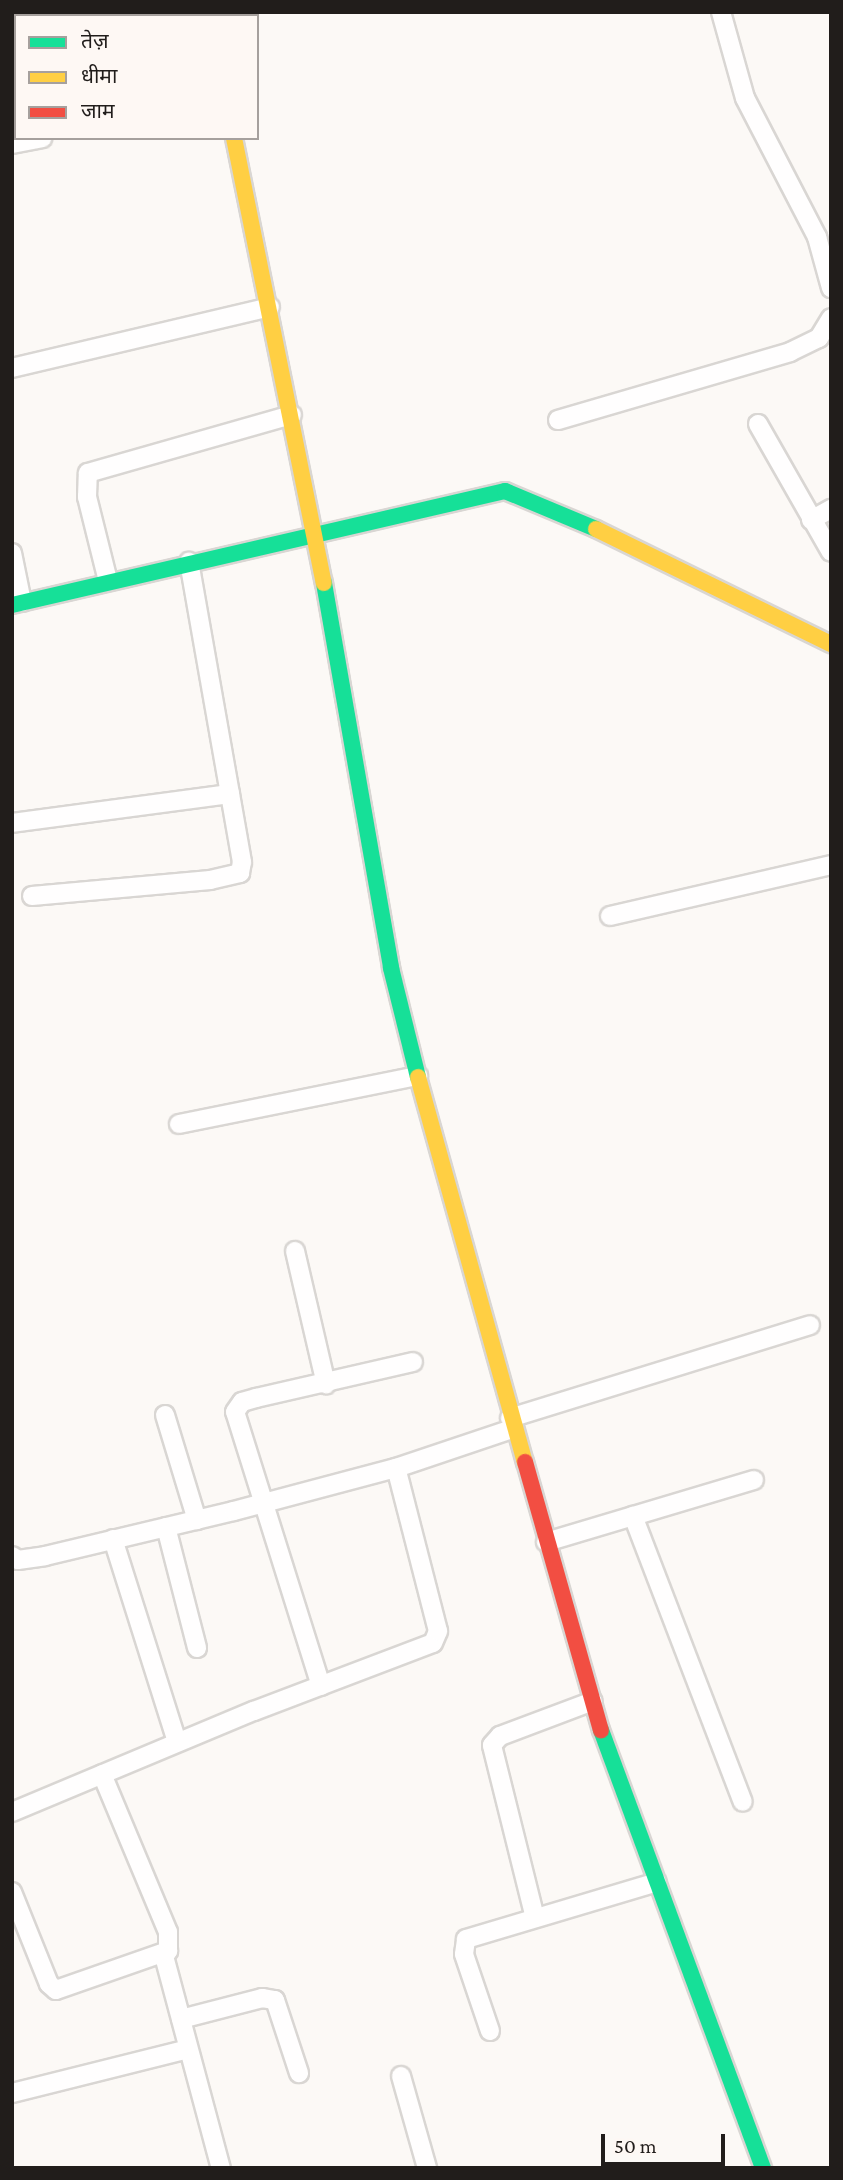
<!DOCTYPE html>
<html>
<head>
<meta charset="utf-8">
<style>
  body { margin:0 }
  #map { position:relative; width:843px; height:2180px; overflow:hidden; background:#fcf9f6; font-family:"Crimson Pro","Noto Sans Devanagari",serif }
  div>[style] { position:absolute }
  .roads { filter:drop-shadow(2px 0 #d9d6d3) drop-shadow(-2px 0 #d9d6d3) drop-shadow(0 2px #d9d6d3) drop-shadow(0 -2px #d9d6d3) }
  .street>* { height:18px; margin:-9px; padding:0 9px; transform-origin:9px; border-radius:9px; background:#fffefe }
  .fast>* { height:16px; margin:-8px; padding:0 8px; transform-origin:8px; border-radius:8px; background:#16e098 }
  .slow>* { height:16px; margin:-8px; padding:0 8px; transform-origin:8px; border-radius:8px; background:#ffcf43 }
  .jam>* { height:16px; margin:-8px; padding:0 8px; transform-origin:8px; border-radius:8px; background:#f24e42 }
  span { translate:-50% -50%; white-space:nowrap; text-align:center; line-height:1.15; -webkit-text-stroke:6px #fef8f4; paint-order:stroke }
  .frame { position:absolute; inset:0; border:14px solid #211d1b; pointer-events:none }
  .legend { position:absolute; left:14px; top:14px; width:245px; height:126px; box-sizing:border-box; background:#fef8f4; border:2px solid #a6a09d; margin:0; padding:9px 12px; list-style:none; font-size:21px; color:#211d1b }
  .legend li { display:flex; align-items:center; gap:14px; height:35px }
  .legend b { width:35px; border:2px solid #a6a09d }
  .scale { position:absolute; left:601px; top:2134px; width:124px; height:32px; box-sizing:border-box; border:4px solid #211d1b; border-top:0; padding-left:9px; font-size:21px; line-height:24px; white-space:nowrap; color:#211d1b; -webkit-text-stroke:5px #fef8f4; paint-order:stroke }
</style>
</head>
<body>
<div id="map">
  <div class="roads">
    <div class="street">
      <i style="left:721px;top:12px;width:89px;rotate:74.4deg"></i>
      <i style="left:745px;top:98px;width:157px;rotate:62.6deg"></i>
      <i style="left:817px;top:237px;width:53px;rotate:74.6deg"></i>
      <i style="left:12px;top:144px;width:31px;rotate:-11deg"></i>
      <i style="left:12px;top:368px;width:265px;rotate:-13.3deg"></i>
      <i style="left:558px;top:420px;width:242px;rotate:-16.3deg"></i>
      <i style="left:790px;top:352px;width:32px;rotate:-26deg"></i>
      <i style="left:819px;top:338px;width:23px;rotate:-59deg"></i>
      <i style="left:758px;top:424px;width:147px;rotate:60.3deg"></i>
      <i style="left:811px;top:520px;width:23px;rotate:-29deg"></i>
      <i style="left:12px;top:553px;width:50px;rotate:78.5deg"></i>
      <i style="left:108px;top:581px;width:87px;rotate:-104deg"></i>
      <i style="left:87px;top:497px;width:24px;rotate:-88deg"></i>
      <i style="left:88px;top:473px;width:212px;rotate:-15.9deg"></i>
      <i style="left:12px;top:823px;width:220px;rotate:-7.6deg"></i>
      <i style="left:32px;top:896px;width:179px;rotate:-5.1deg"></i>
      <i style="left:210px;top:880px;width:31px;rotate:-13deg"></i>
      <i style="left:240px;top:873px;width:11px;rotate:-80deg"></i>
      <i style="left:242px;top:862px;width:305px;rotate:-100deg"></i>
      <i style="left:610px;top:916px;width:227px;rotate:-13deg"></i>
      <i style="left:179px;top:1124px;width:244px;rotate:-11.4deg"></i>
      <i style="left:295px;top:1251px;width:137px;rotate:76.9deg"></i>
      <i style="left:165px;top:1415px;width:110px;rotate:73.1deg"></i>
      <i style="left:510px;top:1418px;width:314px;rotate:-17.2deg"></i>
      <i style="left:633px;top:1516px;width:306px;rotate:69deg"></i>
      <i style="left:166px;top:1527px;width:125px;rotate:75.6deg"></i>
      <i style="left:113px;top:1539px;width:213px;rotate:72.5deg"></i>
      <i style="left:546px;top:1542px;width:217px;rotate:-16.6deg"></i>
      <i style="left:12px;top:1556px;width:7px;rotate:34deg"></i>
      <i style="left:18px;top:1560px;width:27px;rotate:-8deg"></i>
      <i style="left:45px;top:1556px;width:194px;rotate:-13.4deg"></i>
      <i style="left:234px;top:1511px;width:168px;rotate:-14.9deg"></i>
      <i style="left:396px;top:1468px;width:122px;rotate:-18.6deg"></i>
      <i style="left:321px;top:1686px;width:287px;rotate:-107.4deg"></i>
      <i style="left:235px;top:1412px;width:12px;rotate:-55deg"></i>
      <i style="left:242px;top:1402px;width:15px;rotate:-16deg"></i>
      <i style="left:256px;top:1398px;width:161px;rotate:-12.9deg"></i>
      <i style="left:12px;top:1812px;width:262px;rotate:-22.7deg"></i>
      <i style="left:254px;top:1711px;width:191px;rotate:-20.8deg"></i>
      <i style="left:433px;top:1643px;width:13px;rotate:-67deg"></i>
      <i style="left:438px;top:1631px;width:168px;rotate:-104.4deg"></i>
      <i style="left:12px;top:1892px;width:99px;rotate:68.1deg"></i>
      <i style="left:49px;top:1984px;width:9px;rotate:41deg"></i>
      <i style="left:56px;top:1990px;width:119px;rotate:-19.2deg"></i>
      <i style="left:168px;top:1951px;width:19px;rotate:-90deg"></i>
      <i style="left:168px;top:1932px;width:171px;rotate:-112.7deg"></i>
      <i style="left:535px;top:1918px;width:178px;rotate:-104deg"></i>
      <i style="left:492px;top:1745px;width:12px;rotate:-48deg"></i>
      <i style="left:500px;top:1736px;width:99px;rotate:-20.6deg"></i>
      <i style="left:164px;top:1956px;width:220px;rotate:75deg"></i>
      <i style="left:181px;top:2019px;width:84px;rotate:-14.5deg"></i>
      <i style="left:262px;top:1998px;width:13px;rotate:9deg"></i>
      <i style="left:275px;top:2000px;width:77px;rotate:71.8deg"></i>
      <i style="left:490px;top:2031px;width:81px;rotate:-108.7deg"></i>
      <i style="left:464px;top:1954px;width:15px;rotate:-82deg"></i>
      <i style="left:466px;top:1939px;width:199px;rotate:-16.6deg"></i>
      <i style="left:401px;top:2076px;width:96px;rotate:74.2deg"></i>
      <i style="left:12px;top:2093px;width:181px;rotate:-14deg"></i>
    </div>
    <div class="fast">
      <i style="left:324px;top:583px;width:391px;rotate:80.1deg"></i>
      <i style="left:391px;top:968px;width:112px;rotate:76.1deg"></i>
      <i style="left:12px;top:605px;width:506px;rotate:-13.02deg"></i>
      <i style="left:505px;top:491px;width:99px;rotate:22.7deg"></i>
      <i style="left:601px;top:1730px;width:467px;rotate:69.7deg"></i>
    </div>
    <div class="slow">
      <i style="left:207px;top:12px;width:4px;rotate:76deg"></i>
      <i style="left:234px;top:138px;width:454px;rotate:78.6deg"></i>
      <i style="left:596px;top:529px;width:262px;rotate:26.1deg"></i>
      <i style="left:418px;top:1077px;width:400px;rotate:74.5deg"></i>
    </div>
    <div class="jam">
      <i style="left:525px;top:1462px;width:279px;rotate:74.2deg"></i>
    </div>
  </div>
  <div class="frame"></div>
  <ul class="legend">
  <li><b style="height:9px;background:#16e098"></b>तेज़</li>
  <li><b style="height:9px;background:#ffcf43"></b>धीमा</li>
  <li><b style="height:9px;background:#f24e42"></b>जाम</li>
  </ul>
  <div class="scale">50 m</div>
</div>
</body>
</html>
